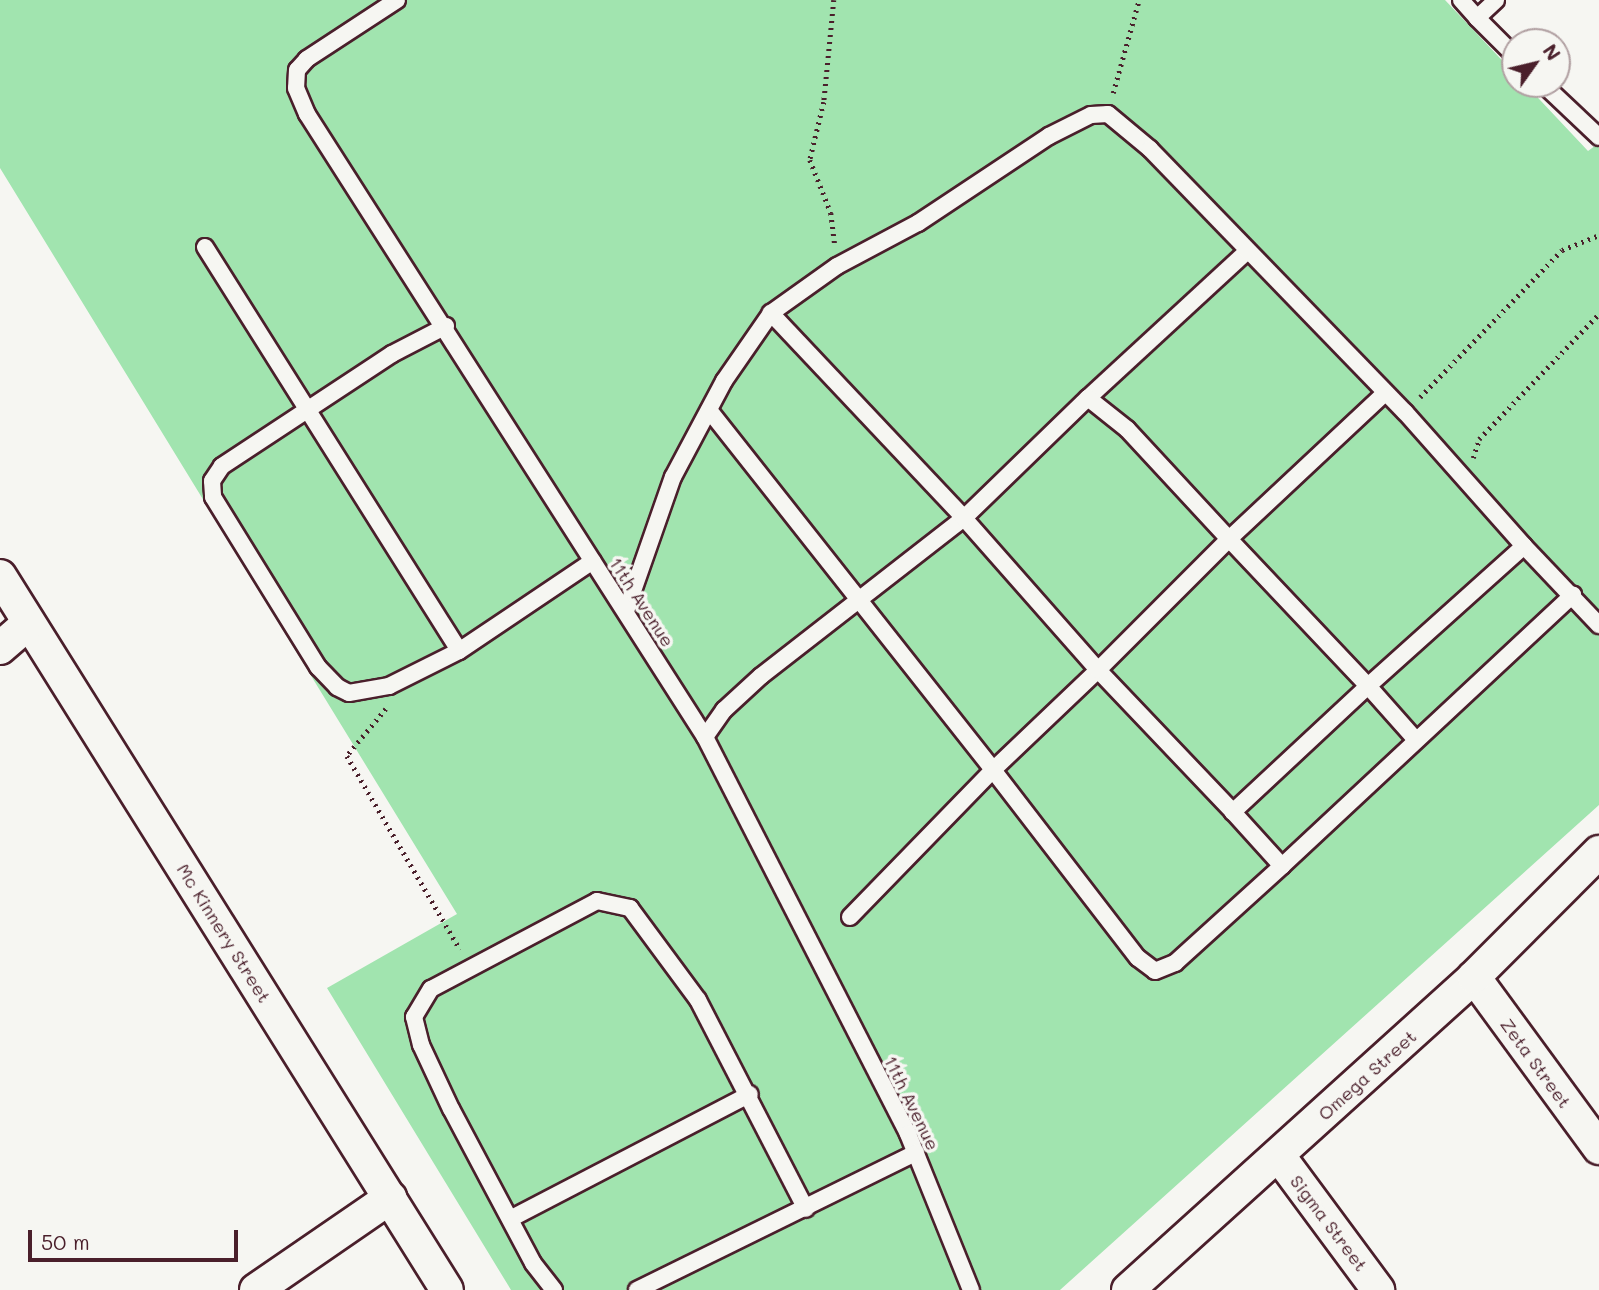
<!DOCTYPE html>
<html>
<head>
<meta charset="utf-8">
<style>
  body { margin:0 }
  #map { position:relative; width:1599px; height:1290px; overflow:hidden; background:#f6f6f2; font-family:Mali,sans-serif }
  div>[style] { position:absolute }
  .green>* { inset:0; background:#a1e4af }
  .path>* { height:4.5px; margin-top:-2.25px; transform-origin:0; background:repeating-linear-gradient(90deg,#4a1f2b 0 2px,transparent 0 7px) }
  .roads { filter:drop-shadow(2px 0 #4a1f2b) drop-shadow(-2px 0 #4a1f2b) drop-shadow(0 2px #4a1f2b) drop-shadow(0 -2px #4a1f2b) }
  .service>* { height:16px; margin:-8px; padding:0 8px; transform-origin:8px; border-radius:8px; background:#f6f6f2 }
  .minor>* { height:32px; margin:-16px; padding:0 16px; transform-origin:16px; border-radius:16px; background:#f6f6f2 }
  span { translate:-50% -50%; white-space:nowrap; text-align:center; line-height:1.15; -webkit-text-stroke:7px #f6f6f2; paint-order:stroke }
  .street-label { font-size:18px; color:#4a1f2b }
  .north { position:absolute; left:1501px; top:28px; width:70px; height:70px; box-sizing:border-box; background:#f6f6f2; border:2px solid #b1a0a2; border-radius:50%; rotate:56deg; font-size:19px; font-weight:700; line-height:28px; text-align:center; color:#4a1f2b }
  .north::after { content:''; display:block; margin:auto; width:24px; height:32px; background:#4a1f2b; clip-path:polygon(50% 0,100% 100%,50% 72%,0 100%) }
  .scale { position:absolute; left:28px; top:1230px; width:210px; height:32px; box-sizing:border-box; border:4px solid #4a1f2b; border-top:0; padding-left:9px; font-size:21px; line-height:24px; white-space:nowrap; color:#4a1f2b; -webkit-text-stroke:5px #f6f6f2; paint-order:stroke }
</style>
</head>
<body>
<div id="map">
  <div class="green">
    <i style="clip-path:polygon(0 0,1445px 0,1515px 74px,1515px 84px,1525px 84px,1588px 151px,1599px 143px,1599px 805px,1060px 1290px,511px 1290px,327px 988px,457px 914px,0 168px)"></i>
  </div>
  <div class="path">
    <i style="left:834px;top:0;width:102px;rotate:95.6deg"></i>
    <i style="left:824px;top:102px;width:60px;rotate:103.6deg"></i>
    <i style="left:810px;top:160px;width:57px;rotate:68.4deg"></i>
    <i style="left:831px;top:213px;width:31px;rotate:83deg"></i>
    <i style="left:1113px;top:93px;width:97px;rotate:-74.4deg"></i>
    <i style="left:1420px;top:397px;width:204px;rotate:-46deg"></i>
    <i style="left:1562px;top:250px;width:40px;rotate:-22deg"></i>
    <i style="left:1473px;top:458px;width:20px;rotate:-72deg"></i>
    <i style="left:1479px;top:439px;width:173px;rotate:-46.2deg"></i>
    <i style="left:386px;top:709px;width:61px;rotate:129.7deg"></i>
    <i style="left:347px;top:756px;width:224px;rotate:59.7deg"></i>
  </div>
  <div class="roads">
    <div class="service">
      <i style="left:397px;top:0;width:108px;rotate:146.8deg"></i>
      <i style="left:307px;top:59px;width:15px;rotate:132deg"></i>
      <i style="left:297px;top:70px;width:18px;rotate:93deg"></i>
      <i style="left:296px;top:88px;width:28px;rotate:67deg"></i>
      <i style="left:307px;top:114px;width:739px;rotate:57.43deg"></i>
      <i style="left:705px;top:737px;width:446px;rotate:62.9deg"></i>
      <i style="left:908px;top:1134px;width:168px;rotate:68deg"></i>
      <i style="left:1461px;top:0;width:24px;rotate:48deg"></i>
      <i style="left:1477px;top:18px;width:26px;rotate:-43deg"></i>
      <i style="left:1477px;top:18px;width:54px;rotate:45deg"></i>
      <i style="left:1543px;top:84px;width:77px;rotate:43.4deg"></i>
      <i style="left:205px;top:247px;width:477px;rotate:57.8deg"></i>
      <i style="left:459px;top:651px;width:161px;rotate:-33.9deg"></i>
      <i style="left:446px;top:326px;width:61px;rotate:152.6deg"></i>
      <i style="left:392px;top:354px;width:204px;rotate:146.6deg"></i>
      <i style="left:222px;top:466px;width:18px;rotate:124deg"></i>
      <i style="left:212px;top:481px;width:16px;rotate:86deg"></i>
      <i style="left:213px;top:497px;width:200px;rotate:58.3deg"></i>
      <i style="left:318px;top:667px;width:28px;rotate:46deg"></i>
      <i style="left:337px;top:687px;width:13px;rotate:27deg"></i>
      <i style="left:349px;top:693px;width:41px;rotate:-9.9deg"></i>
      <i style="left:389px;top:686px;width:78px;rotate:-26.6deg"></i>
      <i style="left:1088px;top:398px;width:215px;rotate:-42.7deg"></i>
      <i style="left:709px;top:410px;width:459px;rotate:51.7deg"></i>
      <i style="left:993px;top:770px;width:145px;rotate:-43.6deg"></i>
      <i style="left:1098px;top:670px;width:196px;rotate:46.4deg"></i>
      <i style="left:1524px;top:546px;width:109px;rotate:46.5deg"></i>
      <i style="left:626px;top:611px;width:142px;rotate:-70.7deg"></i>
      <i style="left:673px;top:477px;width:109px;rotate:-62deg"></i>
      <i style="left:724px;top:381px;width:83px;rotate:-55.3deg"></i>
      <i style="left:771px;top:313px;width:81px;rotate:-35.5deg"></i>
      <i style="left:837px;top:266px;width:92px;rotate:-28deg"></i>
      <i style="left:918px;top:223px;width:157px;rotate:-33.6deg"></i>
      <i style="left:1049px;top:136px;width:47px;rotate:-26.6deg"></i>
      <i style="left:1091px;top:115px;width:17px;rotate:-3deg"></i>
      <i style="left:1108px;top:114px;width:55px;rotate:39.8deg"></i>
      <i style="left:1150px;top:149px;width:366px;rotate:45.9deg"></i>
      <i style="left:1405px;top:412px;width:179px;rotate:48.4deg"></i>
      <i style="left:1524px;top:546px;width:210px;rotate:138.1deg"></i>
      <i style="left:1368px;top:686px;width:202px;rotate:-133.4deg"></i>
      <i style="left:1229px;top:539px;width:214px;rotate:-43.1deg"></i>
      <i style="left:705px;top:737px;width:33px;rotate:-55deg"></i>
      <i style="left:724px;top:710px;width:50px;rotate:-42.6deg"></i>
      <i style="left:761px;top:676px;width:257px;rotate:-37.9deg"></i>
      <i style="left:964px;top:518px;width:173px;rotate:-44.1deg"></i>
      <i style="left:1088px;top:398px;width:50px;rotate:38.5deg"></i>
      <i style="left:1127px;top:429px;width:150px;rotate:47.2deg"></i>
      <i style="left:1229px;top:539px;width:185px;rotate:135deg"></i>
      <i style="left:1098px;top:670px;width:203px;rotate:-131.4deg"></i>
      <i style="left:964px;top:518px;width:282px;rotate:-133.3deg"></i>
      <i style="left:1416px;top:740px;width:72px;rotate:-131.6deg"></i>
      <i style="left:1368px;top:686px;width:185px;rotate:137deg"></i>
      <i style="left:1233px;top:812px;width:73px;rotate:47.8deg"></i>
      <i style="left:1282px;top:866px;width:398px;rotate:-43deg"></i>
      <i style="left:850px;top:917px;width:205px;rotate:-45.8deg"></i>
      <i style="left:993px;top:770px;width:237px;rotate:52.4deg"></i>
      <i style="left:1138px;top:958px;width:21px;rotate:37deg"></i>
      <i style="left:1155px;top:971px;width:22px;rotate:-22deg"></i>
      <i style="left:1175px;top:963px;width:144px;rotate:-42.2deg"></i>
      <i style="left:512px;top:1218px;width:268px;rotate:-27.5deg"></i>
      <i style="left:554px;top:1290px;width:34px;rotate:-128deg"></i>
      <i style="left:533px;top:1263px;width:174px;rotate:-118deg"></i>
      <i style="left:451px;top:1109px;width:71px;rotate:-115.1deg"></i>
      <i style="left:421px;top:1045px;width:29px;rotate:-104deg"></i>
      <i style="left:414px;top:1017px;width:33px;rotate:-59deg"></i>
      <i style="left:431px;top:989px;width:188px;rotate:-27.9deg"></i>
      <i style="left:597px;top:901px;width:34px;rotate:12deg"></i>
      <i style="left:630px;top:908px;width:114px;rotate:53.5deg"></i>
      <i style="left:698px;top:1000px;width:235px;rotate:62.7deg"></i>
      <i style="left:637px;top:1290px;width:311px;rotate:-26.2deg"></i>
    </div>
    <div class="minor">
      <i style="left:0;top:576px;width:842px;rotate:57.95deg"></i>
      <i style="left:0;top:648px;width:38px;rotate:-41deg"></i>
      <i style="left:1474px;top:977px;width:212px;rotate:53.8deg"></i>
      <i style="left:1279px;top:1156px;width:167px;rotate:53.5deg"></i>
      <i style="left:256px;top:1290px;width:163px;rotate:-34.5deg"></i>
      <i style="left:1128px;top:1290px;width:467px;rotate:-42.1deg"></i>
      <i style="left:1474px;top:977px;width:177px;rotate:-45deg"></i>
    </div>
  </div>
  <div class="street-label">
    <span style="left:642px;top:602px;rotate:57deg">11th Avenue</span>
    <span style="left:224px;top:933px;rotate:58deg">Mc Kinnery Street</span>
    <span style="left:1536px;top:1063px;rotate:54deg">Zeta Street</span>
    <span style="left:1367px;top:1075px;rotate:-42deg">Omega Street</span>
    <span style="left:912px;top:1103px;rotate:64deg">11th Avenue</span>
    <span style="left:1329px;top:1223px;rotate:53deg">Sigma Street</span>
  </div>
  <div class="north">N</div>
  <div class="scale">50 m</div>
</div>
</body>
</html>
